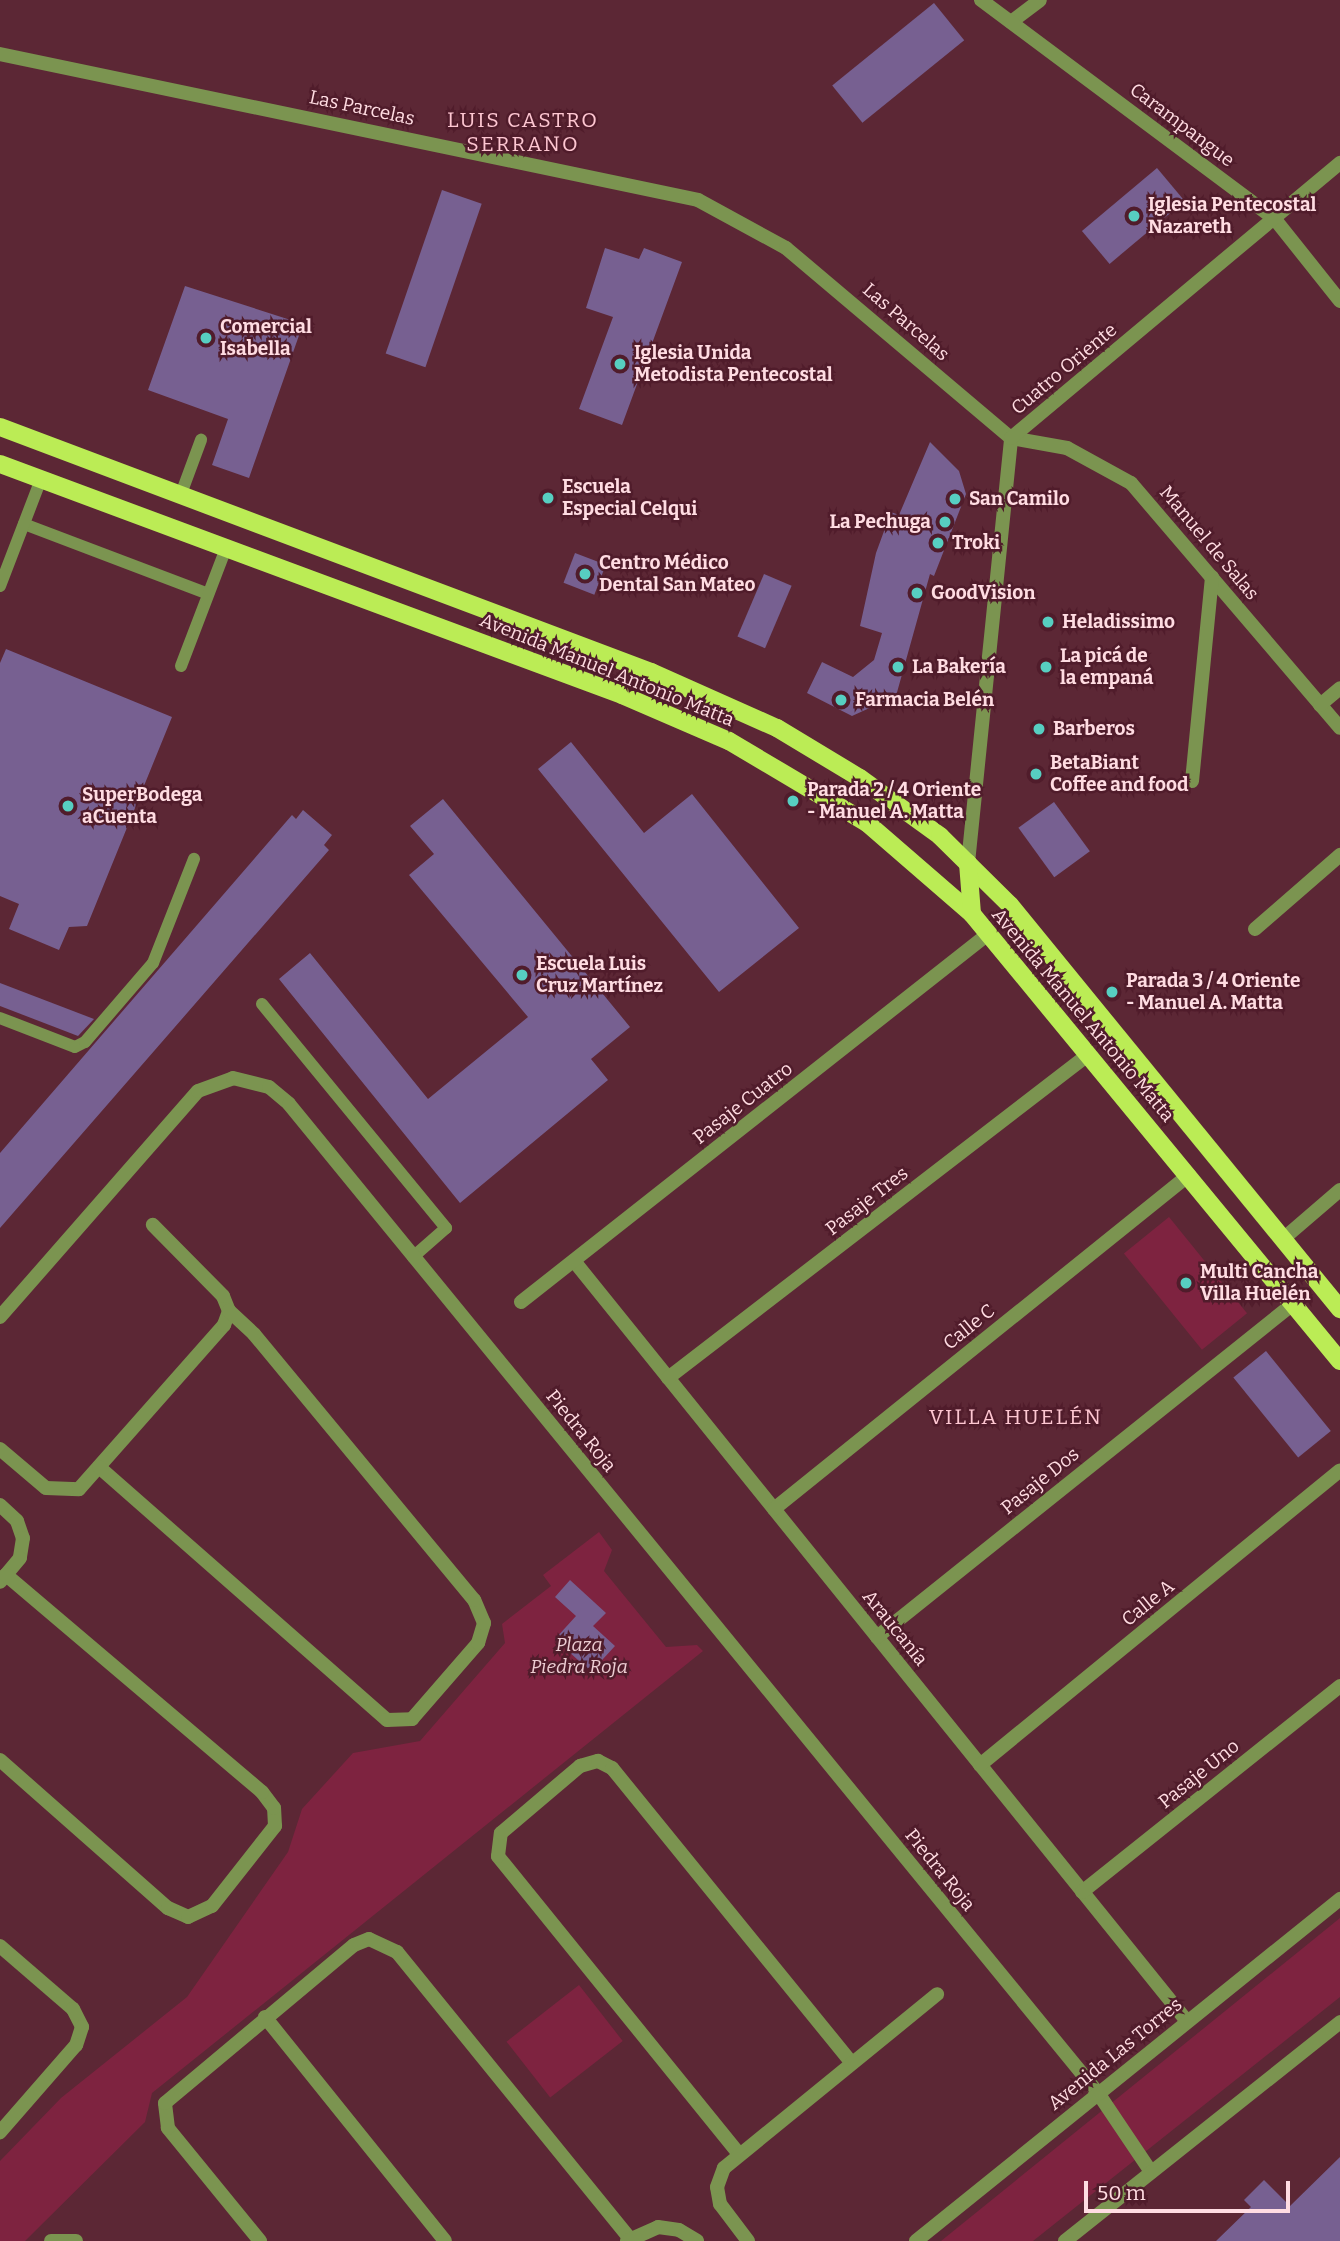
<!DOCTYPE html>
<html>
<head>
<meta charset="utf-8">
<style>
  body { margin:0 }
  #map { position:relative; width:1340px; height:2241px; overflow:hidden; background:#5c2735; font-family:Bitter,serif }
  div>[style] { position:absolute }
  .green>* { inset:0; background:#7e2340; transform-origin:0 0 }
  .building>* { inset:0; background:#776091; transform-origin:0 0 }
  .service>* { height:12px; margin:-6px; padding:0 6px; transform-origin:6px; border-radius:6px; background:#7b9450 }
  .minor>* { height:14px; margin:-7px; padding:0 7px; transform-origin:7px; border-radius:7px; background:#7b9450 }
  .tertiary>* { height:14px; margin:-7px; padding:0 7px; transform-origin:7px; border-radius:7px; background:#7b9450 }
  .primary>* { height:18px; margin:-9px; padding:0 9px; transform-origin:9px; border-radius:9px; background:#bbec55 }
  .dots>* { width:19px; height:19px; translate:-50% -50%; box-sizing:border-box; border:4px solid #501c2b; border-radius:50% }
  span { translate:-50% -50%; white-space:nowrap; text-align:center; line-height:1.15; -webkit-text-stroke:5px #501c2b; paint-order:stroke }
  .street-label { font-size:19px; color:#ffdce2 }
  .poi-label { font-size:19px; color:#ffdce2; font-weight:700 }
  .left { translate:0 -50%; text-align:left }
  .right { translate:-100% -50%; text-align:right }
  .park-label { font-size:19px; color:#edcdd3; font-style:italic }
  .neighbourhood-label { font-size:21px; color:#fec7d2; letter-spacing:2px }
  .scale { position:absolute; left:1084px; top:2181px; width:206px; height:32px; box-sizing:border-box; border:4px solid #ffdce2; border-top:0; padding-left:9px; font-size:21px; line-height:24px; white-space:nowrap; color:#ffdce2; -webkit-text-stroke:5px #501c2b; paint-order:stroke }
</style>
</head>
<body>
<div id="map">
  <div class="green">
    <i style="left:1169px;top:1217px;width:124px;height:58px;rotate:51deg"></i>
    <i style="clip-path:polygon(599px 1532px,612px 1550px,604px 1571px,666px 1647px,697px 1645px,703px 1651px,152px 2093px,145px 2122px,25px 2241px,0 2241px,0 2161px,61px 2098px,187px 1997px,288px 1852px,302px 1809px,353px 1753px,420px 1741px,505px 1643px,502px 1624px,551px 1586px,543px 1575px)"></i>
    <i style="clip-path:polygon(1340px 1918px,1340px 1997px,1033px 2241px,941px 2241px)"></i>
    <i style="left:579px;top:1985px;width:71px;height:92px;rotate:52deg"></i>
  </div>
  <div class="building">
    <i style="left:934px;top:3px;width:48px;height:131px;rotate:51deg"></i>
    <i style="left:1157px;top:168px;width:43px;height:98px;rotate:50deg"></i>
    <i style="left:442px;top:190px;width:42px;height:173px;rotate:19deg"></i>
    <i style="clip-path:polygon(605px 248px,639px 259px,644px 248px,682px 262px,622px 425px,579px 409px,613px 317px,586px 308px)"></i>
    <i style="clip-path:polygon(185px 286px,303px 324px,249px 478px,212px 465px,228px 419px,148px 390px)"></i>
    <i style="clip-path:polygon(930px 442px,959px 471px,966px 494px,934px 576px,930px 574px,896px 696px,852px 716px,807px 693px,822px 662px,853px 677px,874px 660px,882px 633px,860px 626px,876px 553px,891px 512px,899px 515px)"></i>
    <i style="left:575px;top:553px;width:33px;height:32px;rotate:21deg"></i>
    <i style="left:764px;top:574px;width:30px;height:68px;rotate:23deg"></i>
    <i style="clip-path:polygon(6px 649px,172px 717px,87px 926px,69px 927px,59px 950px,9px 929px,19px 904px,0 896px,0 663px)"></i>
    <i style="clip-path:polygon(571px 742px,644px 833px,692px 794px,799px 928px,719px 992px,538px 769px)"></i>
    <i style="clip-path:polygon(443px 799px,630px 1027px,591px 1059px,608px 1080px,460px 1203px,279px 979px,310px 953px,428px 1099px,528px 1017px,409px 875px,434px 854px,410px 826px)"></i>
    <i style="left:1054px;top:802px;width:61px;height:44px;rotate:54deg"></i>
    <i style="clip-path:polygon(303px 810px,332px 835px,324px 845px,329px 850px,0 1228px,0 1153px,292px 815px,296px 819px)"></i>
    <i style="clip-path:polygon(0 983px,94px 1019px,78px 1036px,0 1006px)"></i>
    <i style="left:1266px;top:1351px;width:103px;height:42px;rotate:51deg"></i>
    <i style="clip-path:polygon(570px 1580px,606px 1613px,593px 1626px,615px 1646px,591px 1672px,555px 1639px,576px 1616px,555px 1597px)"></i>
    <i style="clip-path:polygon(1340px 2157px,1340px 2241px,1216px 2241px,1251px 2207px,1244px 2200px,1264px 2180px,1290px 2206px)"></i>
  </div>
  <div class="service">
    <i style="left:181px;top:494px;width:58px;rotate:-69.7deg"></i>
    <i style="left:24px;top:524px;width:197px;rotate:20.8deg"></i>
    <i style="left:0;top:586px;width:115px;rotate:-69deg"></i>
    <i style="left:181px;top:666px;width:126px;rotate:-69.1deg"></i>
    <i style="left:262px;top:1004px;width:290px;rotate:50.6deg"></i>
    <i style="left:446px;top:1228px;width:44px;rotate:138.7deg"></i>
    <i style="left:0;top:1018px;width:80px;rotate:21.1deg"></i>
    <i style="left:75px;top:1047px;width:11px;rotate:-27deg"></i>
    <i style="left:85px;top:1042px;width:104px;rotate:-49.3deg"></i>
    <i style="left:153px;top:963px;width:112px;rotate:-68.5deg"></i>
  </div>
  <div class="minor">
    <i style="left:1011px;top:22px;width:36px;rotate:-37deg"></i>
    <i style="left:1011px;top:438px;width:57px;rotate:10.1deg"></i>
    <i style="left:1067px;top:448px;width:73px;rotate:28.7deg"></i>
    <i style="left:1131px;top:483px;width:322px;rotate:49.5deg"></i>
    <i style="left:1320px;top:705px;width:26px;rotate:-40deg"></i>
    <i style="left:1192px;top:781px;width:205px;rotate:-84.4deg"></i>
    <i style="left:1255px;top:929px;width:113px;rotate:-41deg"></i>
    <i style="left:1283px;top:1239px;width:75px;rotate:-40.7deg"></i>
    <i style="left:574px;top:1261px;width:975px;rotate:51.12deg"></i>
    <i style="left:521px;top:1302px;width:595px;rotate:-38.24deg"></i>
    <i style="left:0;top:1317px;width:300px;rotate:-48.8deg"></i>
    <i style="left:198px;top:1091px;width:37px;rotate:-20deg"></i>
    <i style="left:233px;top:1078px;width:37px;rotate:14deg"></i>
    <i style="left:269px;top:1087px;width:26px;rotate:40deg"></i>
    <i style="left:289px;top:1104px;width:1278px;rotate:50.72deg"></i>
    <i style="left:1098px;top:2093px;width:95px;rotate:56.1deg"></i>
    <i style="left:668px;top:1378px;width:531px;rotate:-37.58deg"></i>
    <i style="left:0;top:1449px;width:60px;rotate:40.3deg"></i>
    <i style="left:46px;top:1488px;width:33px;rotate:2deg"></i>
    <i style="left:79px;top:1489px;width:219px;rotate:-48.5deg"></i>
    <i style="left:224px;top:1325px;width:15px;rotate:-70deg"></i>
    <i style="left:229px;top:1311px;width:16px;rotate:-112deg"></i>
    <i style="left:223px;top:1296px;width:100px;rotate:-134.6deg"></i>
    <i style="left:99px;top:1467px;width:383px;rotate:41.3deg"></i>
    <i style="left:387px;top:1720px;width:25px;rotate:-2deg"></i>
    <i style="left:412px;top:1719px;width:101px;rotate:-49deg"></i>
    <i style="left:478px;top:1643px;width:21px;rotate:-73deg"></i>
    <i style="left:484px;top:1623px;width:25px;rotate:-113deg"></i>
    <i style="left:474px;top:1600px;width:345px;rotate:-129.6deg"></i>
    <i style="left:254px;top:1334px;width:34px;rotate:-137deg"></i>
    <i style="left:0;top:1505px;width:23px;rotate:43deg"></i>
    <i style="left:17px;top:1521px;width:18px;rotate:71deg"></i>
    <i style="left:23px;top:1538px;width:20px;rotate:99deg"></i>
    <i style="left:20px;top:1558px;width:31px;rotate:130deg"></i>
    <i style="left:774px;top:1509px;width:533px;rotate:-38.83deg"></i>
    <i style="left:877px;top:1637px;width:534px;rotate:-38.69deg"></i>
    <i style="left:0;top:1760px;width:224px;rotate:41.4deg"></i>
    <i style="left:168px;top:1908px;width:22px;rotate:24deg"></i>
    <i style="left:188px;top:1917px;width:26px;rotate:-25deg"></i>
    <i style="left:212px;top:1906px;width:102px;rotate:-51.8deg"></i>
    <i style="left:275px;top:1826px;width:18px;rotate:-93deg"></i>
    <i style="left:274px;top:1808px;width:20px;rotate:-127deg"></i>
    <i style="left:262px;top:1792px;width:336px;rotate:-139.7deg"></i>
    <i style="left:980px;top:1765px;width:465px;rotate:-39.3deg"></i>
    <i style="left:1082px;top:1892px;width:330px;rotate:-38.6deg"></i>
    <i style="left:0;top:1946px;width:96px;rotate:40.8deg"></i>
    <i style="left:73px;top:2009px;width:20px;rotate:63deg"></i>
    <i style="left:82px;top:2027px;width:19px;rotate:108deg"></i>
    <i style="left:76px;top:2045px;width:116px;rotate:131.1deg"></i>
    <i style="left:265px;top:2017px;width:287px;rotate:51.2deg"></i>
    <i style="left:739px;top:2154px;width:383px;rotate:-129deg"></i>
    <i style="left:498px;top:1856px;width:23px;rotate:-83deg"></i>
    <i style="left:501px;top:1833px;width:104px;rotate:-40.3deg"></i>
    <i style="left:580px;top:1766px;width:19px;rotate:-16deg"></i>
    <i style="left:598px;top:1761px;width:16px;rotate:27deg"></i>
    <i style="left:612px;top:1768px;width:380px;rotate:50.9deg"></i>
    <i style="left:51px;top:2241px;width:25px"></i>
    <i style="left:260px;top:2241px;width:146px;rotate:-129.2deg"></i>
    <i style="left:168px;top:2128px;width:25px;rotate:-97deg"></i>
    <i style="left:165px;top:2103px;width:246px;rotate:-39.9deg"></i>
    <i style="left:354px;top:1945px;width:16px;rotate:-22deg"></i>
    <i style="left:369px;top:1939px;width:31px;rotate:25deg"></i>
    <i style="left:397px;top:1952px;width:370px;rotate:50.9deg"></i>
    <i style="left:627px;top:2241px;width:34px;rotate:-24deg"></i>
    <i style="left:658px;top:2227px;width:21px;rotate:8deg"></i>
    <i style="left:679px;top:2230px;width:21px;rotate:31deg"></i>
    <i style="left:748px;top:2241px;width:46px;rotate:-127.1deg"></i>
    <i style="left:720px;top:2204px;width:17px;rotate:-100deg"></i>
    <i style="left:717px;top:2187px;width:20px;rotate:-70deg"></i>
    <i style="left:724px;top:2168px;width:275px;rotate:-39.2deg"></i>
  </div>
  <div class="tertiary">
    <i style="left:981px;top:0;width:365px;rotate:36.7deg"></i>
    <i style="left:1274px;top:218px;width:106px;rotate:51.5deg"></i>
    <i style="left:0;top:54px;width:713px;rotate:11.81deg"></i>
    <i style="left:698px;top:200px;width:100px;rotate:28.6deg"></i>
    <i style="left:786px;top:248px;width:294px;rotate:40.2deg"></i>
    <i style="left:968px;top:863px;width:427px;rotate:-84.2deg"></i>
    <i style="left:1011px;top:438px;width:429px;rotate:-39.9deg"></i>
    <i style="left:916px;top:2241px;width:545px;rotate:-38.89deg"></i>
    <i style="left:1065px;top:2241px;width:352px;rotate:-38.5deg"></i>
  </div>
  <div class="primary">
    <i style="left:0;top:427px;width:696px;rotate:20.62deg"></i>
    <i style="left:651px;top:672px;width:138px;rotate:24deg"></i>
    <i style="left:777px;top:728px;width:97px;rotate:31.1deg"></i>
    <i style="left:860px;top:778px;width:99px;rotate:35.9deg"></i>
    <i style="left:940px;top:836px;width:98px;rotate:44.6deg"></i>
    <i style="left:1010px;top:905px;width:522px;rotate:50.76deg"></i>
    <i style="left:0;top:464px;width:664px;rotate:20.37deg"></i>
    <i style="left:622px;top:695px;width:116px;rotate:23.3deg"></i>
    <i style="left:729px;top:741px;width:161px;rotate:30.7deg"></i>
    <i style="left:867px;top:823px;width:139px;rotate:40.9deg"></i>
    <i style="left:972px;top:914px;width:579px;rotate:50.54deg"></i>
    <i style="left:968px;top:863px;width:51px;rotate:85.5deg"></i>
  </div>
  <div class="dots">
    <i style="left:1134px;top:216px;background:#57cec1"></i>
    <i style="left:206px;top:338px;background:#57cec1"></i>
    <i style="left:620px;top:364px;background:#57cec1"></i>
    <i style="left:548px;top:498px;background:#57cec1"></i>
    <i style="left:955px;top:499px;background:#57cec1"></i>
    <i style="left:945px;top:522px;background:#57cec1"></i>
    <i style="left:938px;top:543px;background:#57cec1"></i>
    <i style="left:585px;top:574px;background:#57cec1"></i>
    <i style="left:917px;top:593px;background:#57cec1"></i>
    <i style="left:1048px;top:622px;background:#57cec1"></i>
    <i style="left:898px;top:667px;background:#57cec1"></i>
    <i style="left:1046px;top:667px;background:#57cec1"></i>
    <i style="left:841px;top:700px;background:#57cec1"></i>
    <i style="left:1039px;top:729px;background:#57cec1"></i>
    <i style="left:1036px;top:774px;background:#57cec1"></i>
    <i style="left:793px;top:801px;background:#57cec1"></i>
    <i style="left:68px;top:806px;background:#57cec1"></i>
    <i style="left:522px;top:975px;background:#57cec1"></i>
    <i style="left:1112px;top:992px;background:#57cec1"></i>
    <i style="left:1186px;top:1283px;background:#57cec1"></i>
  </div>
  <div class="street-label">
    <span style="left:362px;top:108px;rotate:12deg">Las Parcelas</span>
    <span style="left:1182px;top:125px;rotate:37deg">Carampangue</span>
    <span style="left:906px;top:322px;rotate:41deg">Las Parcelas</span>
    <span style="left:1064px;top:369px;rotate:-40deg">Cuatro Oriente</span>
    <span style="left:1209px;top:543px;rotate:50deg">Manuel de Salas</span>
    <span style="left:607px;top:670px;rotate:22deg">Avenida Manuel Antonio Matta</span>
    <span style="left:1083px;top:1015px;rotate:50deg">Avenida Manuel Antonio Matta</span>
    <span style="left:743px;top:1103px;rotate:-38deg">Pasaje Cuatro</span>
    <span style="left:867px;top:1201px;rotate:-38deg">Pasaje Tres</span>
    <span style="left:969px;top:1327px;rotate:-39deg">Calle C</span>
    <span style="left:581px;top:1431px;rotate:51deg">Piedra Roja</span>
    <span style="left:1040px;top:1481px;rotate:-39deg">Pasaje Dos</span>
    <span style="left:1148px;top:1603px;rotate:-39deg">Calle A</span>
    <span style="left:895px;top:1628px;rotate:51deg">Araucanía</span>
    <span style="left:1199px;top:1774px;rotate:-39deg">Pasaje Uno</span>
    <span style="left:940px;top:1870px;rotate:51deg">Piedra Roja</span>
    <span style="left:1115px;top:2054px;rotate:-39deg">Avenida Las Torres</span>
  </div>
  <div class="poi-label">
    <span class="left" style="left:1148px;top:216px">Iglesia Pentecostal<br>Nazareth</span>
    <span class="left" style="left:220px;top:338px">Comercial<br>Isabella</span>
    <span class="left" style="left:634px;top:364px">Iglesia Unida<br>Metodista Pentecostal</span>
    <span class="left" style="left:562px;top:498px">Escuela<br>Especial Celqui</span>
    <span class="left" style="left:969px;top:499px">San Camilo</span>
    <span class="right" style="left:931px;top:522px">La Pechuga</span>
    <span class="left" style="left:952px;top:543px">Troki</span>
    <span class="left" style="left:599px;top:574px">Centro Médico<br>Dental San Mateo</span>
    <span class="left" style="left:931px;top:593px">GoodVision</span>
    <span class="left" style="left:1062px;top:622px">Heladissimo</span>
    <span class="left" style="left:1060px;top:667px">La picá de<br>la empaná</span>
    <span class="left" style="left:912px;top:667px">La Bakería</span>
    <span class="left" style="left:855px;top:700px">Farmacia Belén</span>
    <span class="left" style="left:1053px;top:729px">Barberos</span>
    <span class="left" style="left:1050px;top:774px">BetaBiant<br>Coffee and food</span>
    <span class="left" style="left:807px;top:801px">Parada 2 / 4 Oriente<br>- Manuel A. Matta</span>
    <span class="left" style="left:82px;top:806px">SuperBodega<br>aCuenta</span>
    <span class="left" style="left:536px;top:975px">Escuela Luis<br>Cruz Martínez</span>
    <span class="left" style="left:1126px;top:992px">Parada 3 / 4 Oriente<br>- Manuel A. Matta</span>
    <span class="left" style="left:1200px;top:1283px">Multi Cancha<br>Villa Huelén</span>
  </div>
  <div class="park-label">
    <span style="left:579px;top:1656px">Plaza<br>Piedra Roja</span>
  </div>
  <div class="neighbourhood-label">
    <span style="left:523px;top:132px">LUIS CASTRO<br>SERRANO</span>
    <span style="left:1016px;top:1417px">VILLA HUELÉN</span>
  </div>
  <div class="scale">50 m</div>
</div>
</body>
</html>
